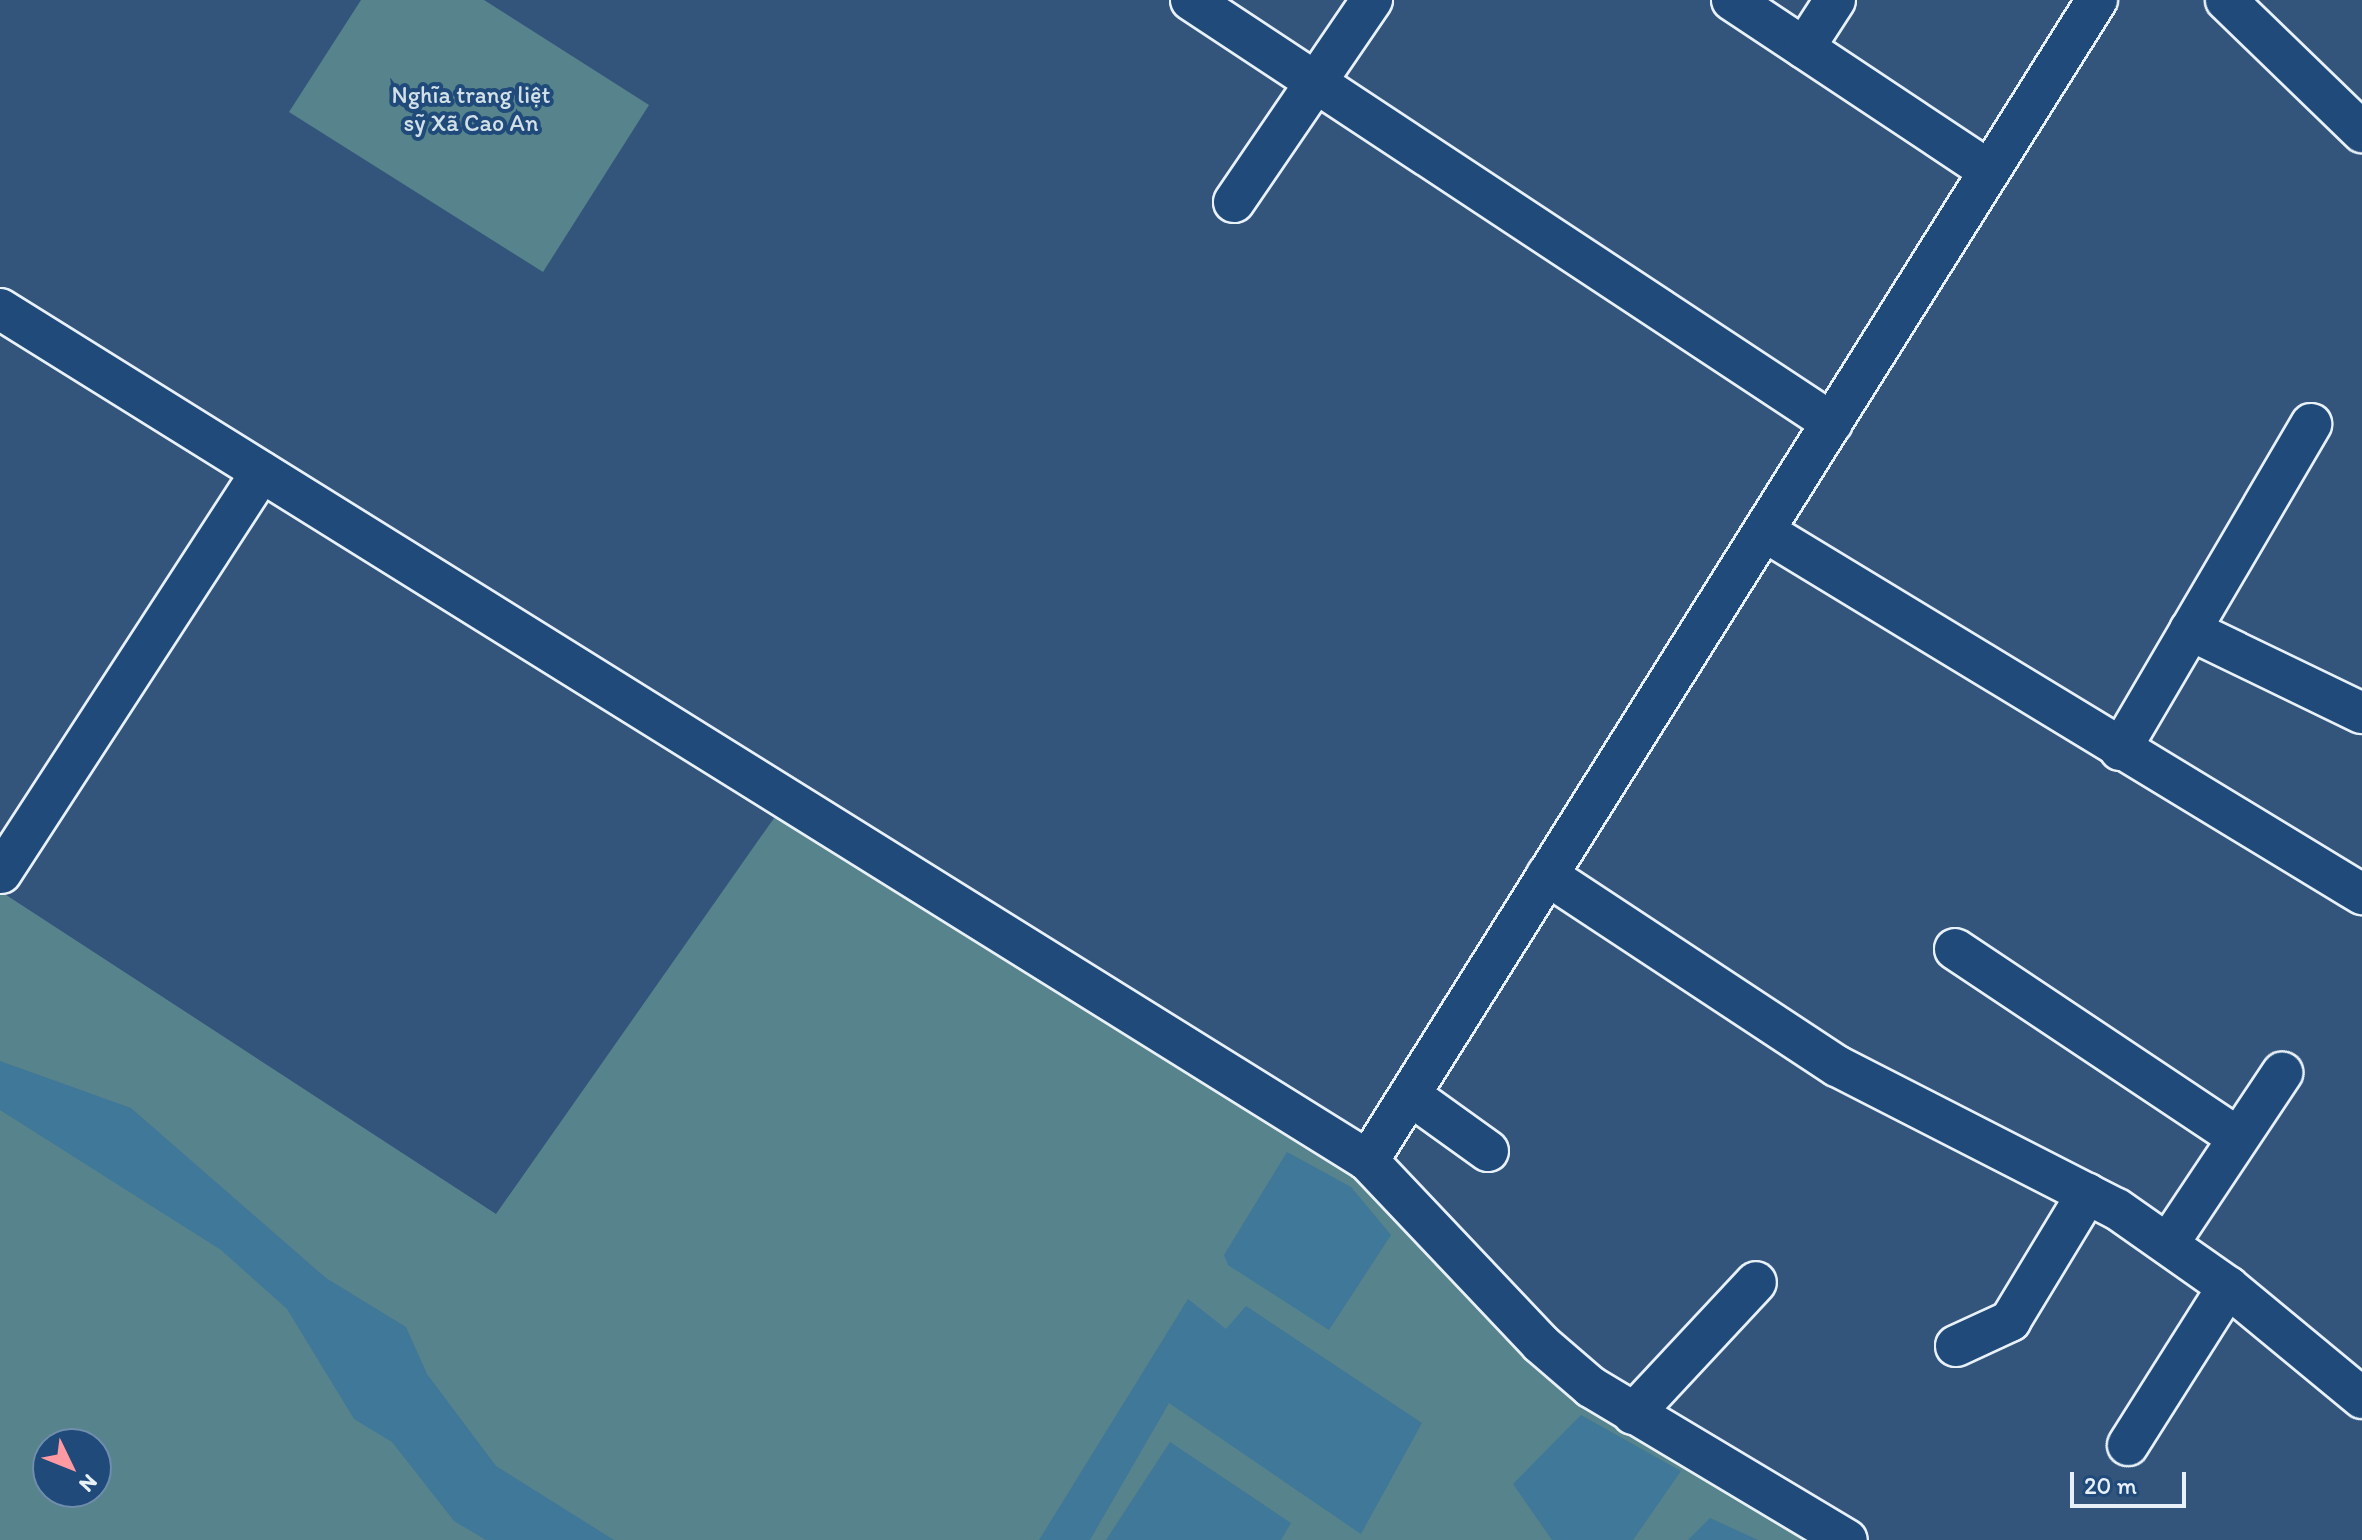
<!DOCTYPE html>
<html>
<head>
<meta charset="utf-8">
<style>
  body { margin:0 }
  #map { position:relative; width:2362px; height:1540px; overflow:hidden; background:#33557c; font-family:Itim,sans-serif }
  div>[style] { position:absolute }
  .green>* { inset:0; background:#57838c }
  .water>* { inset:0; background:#3f7898 }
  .roads { filter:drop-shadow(2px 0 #e8f1f8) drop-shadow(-2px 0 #e8f1f8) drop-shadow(0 2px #e8f1f8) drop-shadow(0 -2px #e8f1f8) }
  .minor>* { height:40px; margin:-20px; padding:0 20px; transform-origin:20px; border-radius:20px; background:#1f4a7a }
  span { translate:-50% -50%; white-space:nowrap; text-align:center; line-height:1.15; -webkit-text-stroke:8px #1f4a7a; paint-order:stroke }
  .park-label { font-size:24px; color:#d2e0e8 }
  .north { position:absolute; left:32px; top:1428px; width:80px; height:80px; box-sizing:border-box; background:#1f4a7a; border:2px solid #6f8dac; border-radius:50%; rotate:133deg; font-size:22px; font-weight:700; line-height:32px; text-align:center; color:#e8f1f8 }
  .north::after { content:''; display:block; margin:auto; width:28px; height:36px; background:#ff9aa2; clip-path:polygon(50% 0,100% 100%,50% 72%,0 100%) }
  .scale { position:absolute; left:2070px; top:1472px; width:116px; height:36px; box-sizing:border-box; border:4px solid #e8f1f8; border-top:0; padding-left:10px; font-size:24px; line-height:28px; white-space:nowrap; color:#e8f1f8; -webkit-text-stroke:6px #1f4a7a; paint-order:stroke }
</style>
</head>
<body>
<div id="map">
  <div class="green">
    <i style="clip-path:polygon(361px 0,484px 0,649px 105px,543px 272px,289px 112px)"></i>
    <i style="clip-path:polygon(evenodd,779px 811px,1354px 1174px,1522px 1355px,1581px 1400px,1817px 1540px,0 1540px,0 891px,496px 1214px,779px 811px,48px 1444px,96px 1444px,96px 1492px,48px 1492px,48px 1444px)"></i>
  </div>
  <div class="water">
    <i style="clip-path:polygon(0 1061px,131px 1108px,326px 1278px,406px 1327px,427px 1374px,496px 1466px,614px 1540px,486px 1540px,454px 1521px,392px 1442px,354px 1419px,287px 1309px,221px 1250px,0 1110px)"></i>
    <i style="clip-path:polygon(1287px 1152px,1351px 1187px,1391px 1235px,1329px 1330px,1228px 1265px,1224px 1255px)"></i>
    <i style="clip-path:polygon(1188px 1299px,1226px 1329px,1246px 1306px,1422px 1423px,1361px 1534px,1169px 1403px,1090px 1540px,1039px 1540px)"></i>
    <i style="clip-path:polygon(1581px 1415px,1681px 1471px,1633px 1540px,1552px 1540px,1513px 1484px)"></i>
    <i style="clip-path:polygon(1170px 1442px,1291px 1523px,1281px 1540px,1106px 1540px)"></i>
    <i style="clip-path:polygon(1710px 1518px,1758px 1540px,1688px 1540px)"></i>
  </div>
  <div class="roads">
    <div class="minor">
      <i style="left:1191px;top:0;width:768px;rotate:33.42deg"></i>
      <i style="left:1732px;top:0;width:309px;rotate:33.6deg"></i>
      <i style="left:2226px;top:0;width:190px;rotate:44.1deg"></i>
      <i style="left:1804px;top:48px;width:57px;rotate:-57.1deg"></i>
      <i style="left:1234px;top:202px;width:245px;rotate:-55.7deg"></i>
      <i style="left:0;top:309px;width:1612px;rotate:31.91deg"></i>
      <i style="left:1368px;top:1161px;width:252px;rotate:46.6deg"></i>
      <i style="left:1541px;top:1344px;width:66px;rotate:40.7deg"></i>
      <i style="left:1591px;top:1387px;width:298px;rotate:30.9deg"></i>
      <i style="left:1764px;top:531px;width:700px;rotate:31.26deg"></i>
      <i style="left:2190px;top:630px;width:191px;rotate:25.8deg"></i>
      <i style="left:2120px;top:750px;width:378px;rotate:-59.6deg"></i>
      <i style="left:1px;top:873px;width:478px;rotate:-57deg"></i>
      <i style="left:1547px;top:875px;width:347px;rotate:33.4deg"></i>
      <i style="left:1837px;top:1066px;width:314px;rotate:27.1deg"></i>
      <i style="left:2117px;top:1209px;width:136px;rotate:35.1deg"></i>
      <i style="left:2228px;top:1287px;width:174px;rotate:39.6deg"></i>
      <i style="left:1955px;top:949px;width:340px;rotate:33.7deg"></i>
      <i style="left:1410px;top:1095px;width:96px;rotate:35.7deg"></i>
      <i style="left:1368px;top:1161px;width:1371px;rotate:-57.88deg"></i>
      <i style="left:2168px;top:1244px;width:206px;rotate:-56.3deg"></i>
      <i style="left:1956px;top:1346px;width:60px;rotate:-24.8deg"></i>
      <i style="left:2010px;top:1321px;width:149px;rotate:-58.8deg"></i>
      <i style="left:1633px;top:1414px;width:180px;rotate:-47deg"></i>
      <i style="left:2128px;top:1445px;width:187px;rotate:-57.7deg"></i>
    </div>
  </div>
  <div class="park-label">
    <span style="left:471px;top:109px">Nghĩa trang liệt<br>sỹ Xã Cao An</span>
  </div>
  <div class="north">N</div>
  <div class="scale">20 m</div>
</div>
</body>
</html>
